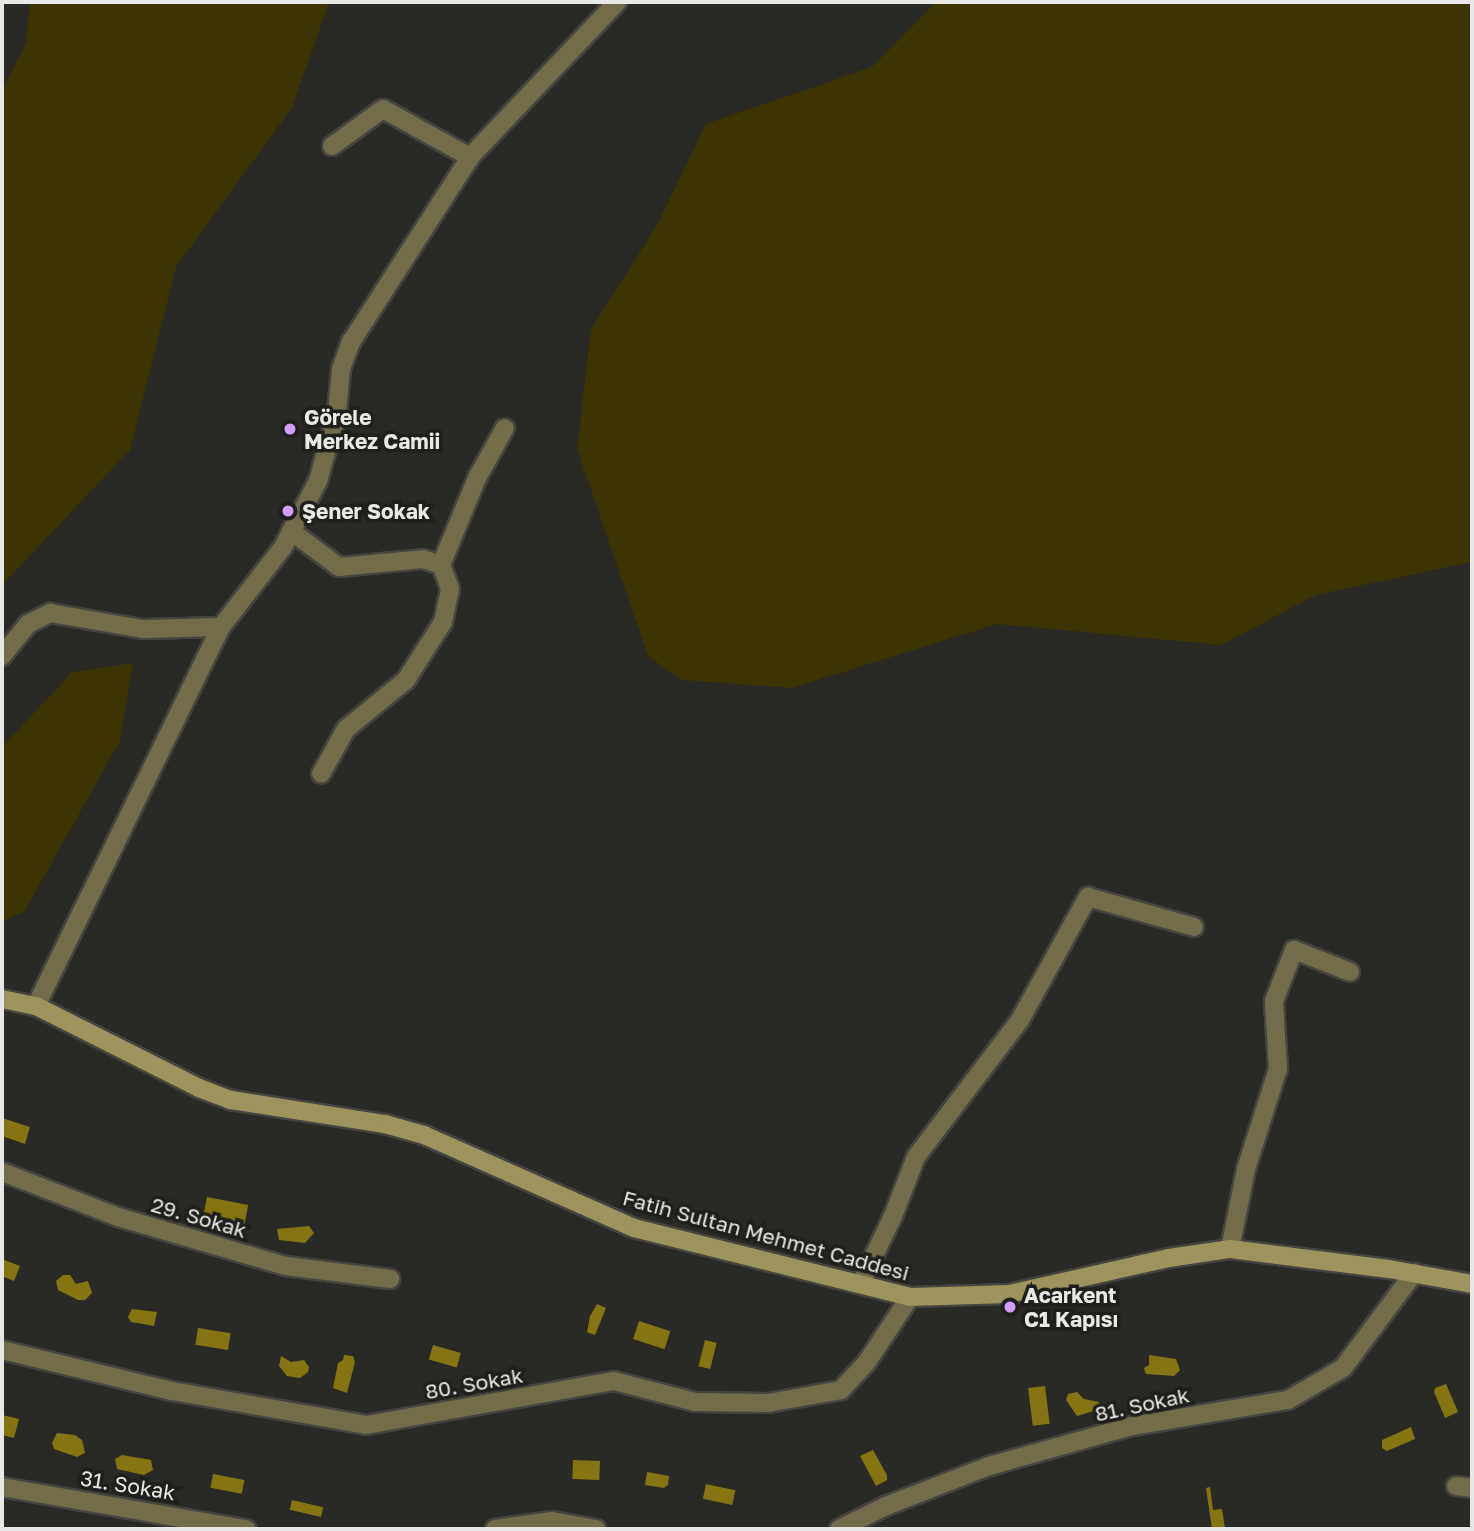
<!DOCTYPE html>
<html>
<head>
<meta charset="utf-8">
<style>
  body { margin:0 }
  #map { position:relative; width:1474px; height:1531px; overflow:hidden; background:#292925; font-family:"Golos Text",sans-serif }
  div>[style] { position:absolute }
  .green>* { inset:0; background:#3c3403 }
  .water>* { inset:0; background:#857512; transform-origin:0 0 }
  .roads { filter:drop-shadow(2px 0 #444440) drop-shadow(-2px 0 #444440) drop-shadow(0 2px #444440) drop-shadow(0 -2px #444440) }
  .minor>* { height:18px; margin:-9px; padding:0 9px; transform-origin:9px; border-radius:9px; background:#736c4b }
  .secondary>* { height:18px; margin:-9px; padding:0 9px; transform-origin:9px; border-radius:9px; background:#9d935c }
  .dots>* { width:19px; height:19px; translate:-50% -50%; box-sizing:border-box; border:4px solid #1f1f1c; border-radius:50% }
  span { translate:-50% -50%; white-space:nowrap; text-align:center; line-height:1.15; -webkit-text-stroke:7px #1f1f1c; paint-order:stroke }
  .poi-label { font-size:21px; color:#e8e8e6; font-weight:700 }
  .left { translate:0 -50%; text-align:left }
  .street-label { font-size:21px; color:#e8e8e6 }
  .frame { position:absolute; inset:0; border:4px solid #e8e8e6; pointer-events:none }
</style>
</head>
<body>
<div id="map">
  <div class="green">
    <i style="clip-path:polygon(30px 2px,329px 2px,292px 108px,176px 267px,130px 450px,2px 585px,2px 90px,26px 43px)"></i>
    <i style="clip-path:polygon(936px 2px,1472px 2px,1472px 562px,1316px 595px,1221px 645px,997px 624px,792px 688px,681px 680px,648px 656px,577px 449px,591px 329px,657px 225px,706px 124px,872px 67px)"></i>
    <i style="clip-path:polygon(133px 663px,120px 741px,24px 912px,2px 921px,2px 747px,72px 672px)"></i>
  </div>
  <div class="water">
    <i style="clip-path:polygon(2px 1118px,30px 1127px,25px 1144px,2px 1136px)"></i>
    <i style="left:207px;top:1197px;width:42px;height:22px;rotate:11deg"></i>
    <i style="clip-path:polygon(309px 1226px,314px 1233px,305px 1243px,279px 1240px,277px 1229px)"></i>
    <i style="clip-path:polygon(2px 1259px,20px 1266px,14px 1281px,2px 1276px)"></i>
    <i style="clip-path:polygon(63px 1275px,70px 1275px,76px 1284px,88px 1281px,92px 1293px,85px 1300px,78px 1300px,58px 1290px,56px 1281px)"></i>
    <i style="clip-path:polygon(597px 1304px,606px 1308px,595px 1335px,587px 1332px,590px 1316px)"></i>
    <i style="clip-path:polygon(132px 1309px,157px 1312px,154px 1326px,131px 1322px,128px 1317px)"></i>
    <i style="left:639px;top:1321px;width:33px;height:19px;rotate:18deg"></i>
    <i style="left:198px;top:1328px;width:33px;height:17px;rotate:9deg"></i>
    <i style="left:705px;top:1340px;width:12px;height:27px;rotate:14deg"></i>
    <i style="left:433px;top:1345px;width:29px;height:15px;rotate:16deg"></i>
    <i style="clip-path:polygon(344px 1355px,353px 1356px,355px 1362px,347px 1393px,333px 1388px,338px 1363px,343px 1360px)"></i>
    <i style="clip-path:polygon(1149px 1355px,1176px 1359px,1180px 1370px,1174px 1376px,1146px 1374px,1144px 1368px,1149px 1365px)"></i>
    <i style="clip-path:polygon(281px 1356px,291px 1362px,304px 1360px,309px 1367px,308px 1372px,300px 1378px,287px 1376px,279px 1366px)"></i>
    <i style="clip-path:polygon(1446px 1384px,1458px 1412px,1445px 1418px,1434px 1392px,1435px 1388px)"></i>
    <i style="left:1045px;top:1386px;width:38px;height:17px;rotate:83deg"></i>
    <i style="clip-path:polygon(1077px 1392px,1084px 1399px,1099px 1402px,1100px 1409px,1077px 1416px,1066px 1400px,1068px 1394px)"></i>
    <i style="clip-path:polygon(2px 1415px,19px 1419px,14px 1438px,2px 1435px)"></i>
    <i style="clip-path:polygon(1411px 1427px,1415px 1439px,1387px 1451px,1382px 1448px,1382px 1440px)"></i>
    <i style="clip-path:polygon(57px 1433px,75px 1435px,82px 1440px,85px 1453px,77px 1457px,54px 1449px,52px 1443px)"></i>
    <i style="clip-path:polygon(873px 1450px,887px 1475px,887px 1480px,876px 1486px,860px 1456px)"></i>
    <i style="clip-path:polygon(122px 1455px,151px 1460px,153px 1470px,144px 1475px,117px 1469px,115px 1459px)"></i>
    <i style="left:573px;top:1460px;width:27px;height:19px;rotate:2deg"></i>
    <i style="clip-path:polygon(647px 1472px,669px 1476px,668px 1485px,664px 1488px,645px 1485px)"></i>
    <i style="left:213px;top:1474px;width:32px;height:14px;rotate:11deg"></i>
    <i style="left:706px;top:1484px;width:30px;height:15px;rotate:12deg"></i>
    <i style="clip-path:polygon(1210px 1487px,1213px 1510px,1222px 1509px,1225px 1529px,1212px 1529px,1206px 1488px)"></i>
    <i style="left:292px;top:1500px;width:32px;height:10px;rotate:13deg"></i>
  </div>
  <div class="roads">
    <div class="minor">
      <i style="left:332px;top:146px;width:63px;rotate:-36deg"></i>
      <i style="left:383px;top:109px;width:99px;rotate:28.9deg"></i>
      <i style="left:291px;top:531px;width:60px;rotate:36.9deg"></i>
      <i style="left:339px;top:567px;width:84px;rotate:-5.4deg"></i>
      <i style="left:423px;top:559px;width:19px;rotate:18deg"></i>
      <i style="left:441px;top:565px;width:26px;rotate:69deg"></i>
      <i style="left:450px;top:589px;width:34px;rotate:102deg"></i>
      <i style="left:443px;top:622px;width:69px;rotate:122.5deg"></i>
      <i style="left:406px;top:680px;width:77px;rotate:140.8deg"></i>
      <i style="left:346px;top:729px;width:51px;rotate:119.1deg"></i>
      <i style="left:441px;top:565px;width:94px;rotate:-67.5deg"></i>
      <i style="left:477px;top:478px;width:57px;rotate:-60.8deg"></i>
      <i style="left:2px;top:656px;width:41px;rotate:-50.9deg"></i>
      <i style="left:28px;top:624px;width:25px;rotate:-27deg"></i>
      <i style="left:50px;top:613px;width:94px;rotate:9.8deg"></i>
      <i style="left:143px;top:629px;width:78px;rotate:-1.5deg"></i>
      <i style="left:36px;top:1006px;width:422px;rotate:-64deg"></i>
      <i style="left:221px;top:627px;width:101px;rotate:-52.2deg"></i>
      <i style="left:283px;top:547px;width:75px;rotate:-62.1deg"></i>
      <i style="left:318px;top:481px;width:71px;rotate:-74.4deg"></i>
      <i style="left:337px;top:413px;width:44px;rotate:-84.8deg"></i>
      <i style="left:341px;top:369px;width:29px;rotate:-70deg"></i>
      <i style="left:351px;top:342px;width:220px;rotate:-57.2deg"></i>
      <i style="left:470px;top:157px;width:214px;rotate:-46.5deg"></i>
      <i style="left:2px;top:1172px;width:124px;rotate:21.2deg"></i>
      <i style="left:118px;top:1217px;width:175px;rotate:16.3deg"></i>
      <i style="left:286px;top:1266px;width:105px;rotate:7.1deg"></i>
      <i style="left:1230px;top:1249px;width:82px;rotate:-78.7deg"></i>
      <i style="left:1246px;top:1169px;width:105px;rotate:-72.3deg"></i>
      <i style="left:1278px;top:1069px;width:68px;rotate:-93.4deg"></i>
      <i style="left:1274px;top:1001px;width:55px;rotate:-68.6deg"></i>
      <i style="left:1294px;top:950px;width:60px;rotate:21.4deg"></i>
      <i style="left:861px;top:1283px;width:74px;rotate:-64.5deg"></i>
      <i style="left:893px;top:1216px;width:63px;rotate:-68.7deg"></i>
      <i style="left:916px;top:1157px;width:172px;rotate:-52.8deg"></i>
      <i style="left:1020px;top:1020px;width:141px;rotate:-61.1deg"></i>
      <i style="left:1088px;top:897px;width:110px;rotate:15.8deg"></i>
      <i style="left:2px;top:1350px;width:175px;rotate:13.6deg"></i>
      <i style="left:172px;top:1391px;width:197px;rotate:9.9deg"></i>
      <i style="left:366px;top:1425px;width:252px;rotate:-10.1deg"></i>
      <i style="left:614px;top:1381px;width:84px;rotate:14.5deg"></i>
      <i style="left:695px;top:1402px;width:73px;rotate:0.8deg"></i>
      <i style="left:768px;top:1403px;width:74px;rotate:-10.1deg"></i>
      <i style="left:841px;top:1390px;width:38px;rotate:-47deg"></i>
      <i style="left:867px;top:1362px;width:78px;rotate:-56.5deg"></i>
      <i style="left:1456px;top:1486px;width:16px;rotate:7deg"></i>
      <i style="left:2px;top:1487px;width:248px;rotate:9.8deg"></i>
      <i style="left:495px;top:1529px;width:58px;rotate:-8deg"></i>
      <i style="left:552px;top:1521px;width:45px;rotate:10.3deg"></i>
      <i style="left:839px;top:1529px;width:52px;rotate:-26.1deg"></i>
      <i style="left:886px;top:1506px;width:110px;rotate:-21.2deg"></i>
      <i style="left:989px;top:1466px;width:148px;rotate:-15.6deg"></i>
      <i style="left:1132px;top:1426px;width:158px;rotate:-9.5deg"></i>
      <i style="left:1288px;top:1400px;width:64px;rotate:-30.2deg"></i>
      <i style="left:1343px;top:1368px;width:119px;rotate:-53.2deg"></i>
    </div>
    <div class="secondary">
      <i style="left:2px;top:999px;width:35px;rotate:12deg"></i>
      <i style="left:36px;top:1006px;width:182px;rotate:26.7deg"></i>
      <i style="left:199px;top:1088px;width:34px;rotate:21deg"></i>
      <i style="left:231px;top:1100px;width:156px;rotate:8.9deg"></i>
      <i style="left:385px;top:1124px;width:41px;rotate:15.8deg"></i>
      <i style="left:424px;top:1135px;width:230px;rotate:23.9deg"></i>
      <i style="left:634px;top:1228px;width:284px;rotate:14deg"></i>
      <i style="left:910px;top:1297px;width:99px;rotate:-1.7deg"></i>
      <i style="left:1009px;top:1294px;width:164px;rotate:-12.7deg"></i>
      <i style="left:1169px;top:1258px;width:62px;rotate:-8.4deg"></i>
      <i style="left:1230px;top:1249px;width:160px;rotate:7.2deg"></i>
      <i style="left:1389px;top:1269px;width:84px;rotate:10.2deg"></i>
    </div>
  </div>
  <div class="dots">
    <i style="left:290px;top:429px;background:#d29dfd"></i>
    <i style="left:288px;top:511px;background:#d29dfd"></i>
    <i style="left:1010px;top:1307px;background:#d29dfd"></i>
  </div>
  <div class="poi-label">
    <span class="left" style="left:304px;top:429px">Görele<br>Merkez Camii</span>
    <span class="left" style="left:302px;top:511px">Şener Sokak</span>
    <span class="left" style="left:1024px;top:1307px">Acarkent<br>C1 Kapısı</span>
  </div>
  <div class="street-label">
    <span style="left:199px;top:1217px;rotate:16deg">29. Sokak</span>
    <span style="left:766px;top:1235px;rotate:15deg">Fatih Sultan Mehmet Caddesi</span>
    <span style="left:474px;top:1383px;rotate:-10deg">80. Sokak</span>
    <span style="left:1142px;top:1404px;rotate:-12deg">81. Sokak</span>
    <span style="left:128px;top:1485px;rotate:9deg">31. Sokak</span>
  </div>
  <div class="frame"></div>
</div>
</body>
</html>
